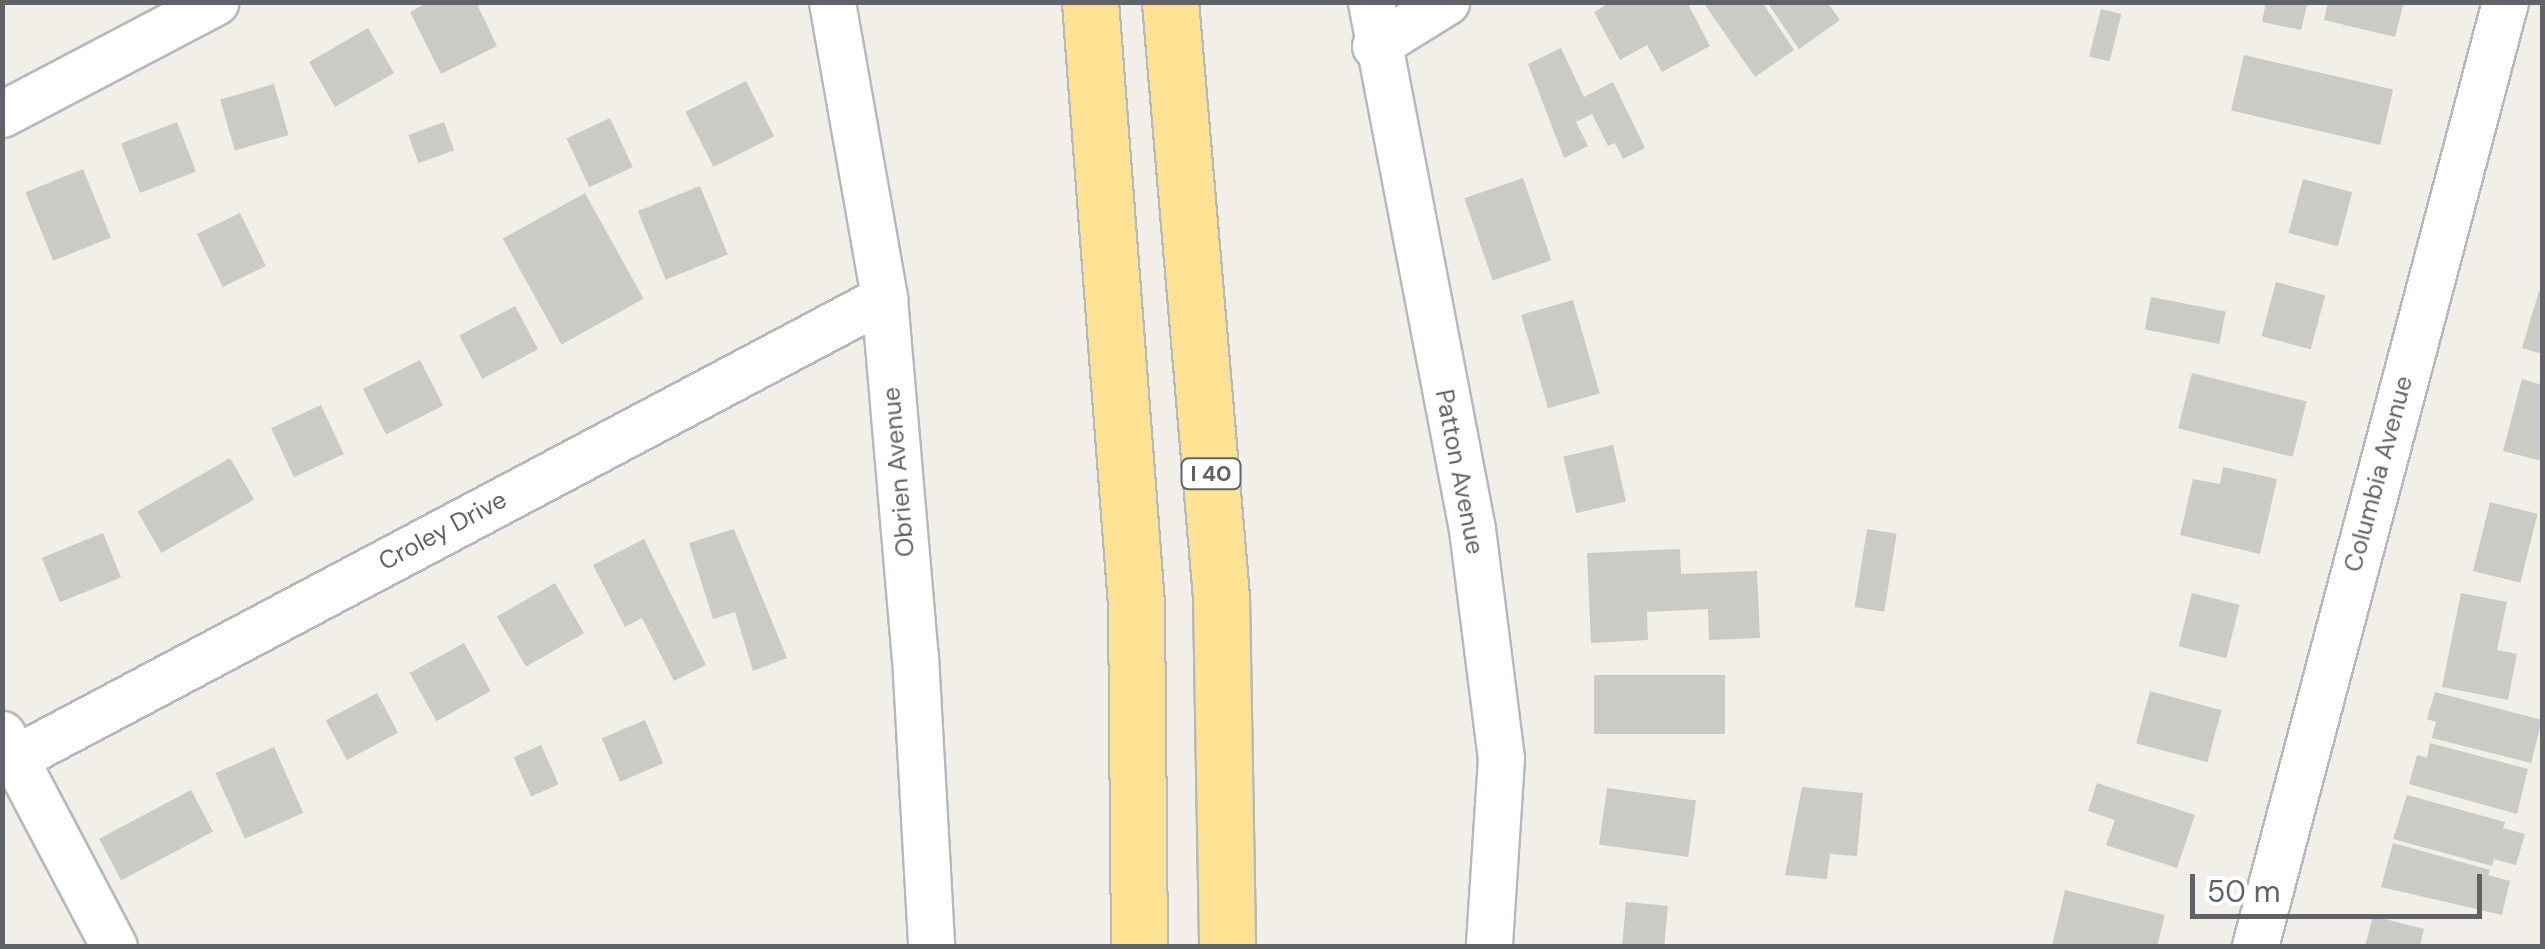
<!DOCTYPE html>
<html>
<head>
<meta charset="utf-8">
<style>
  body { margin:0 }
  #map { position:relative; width:2545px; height:949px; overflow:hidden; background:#f1efe8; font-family:"DM Sans",sans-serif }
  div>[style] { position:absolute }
  .building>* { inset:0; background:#cccac5; transform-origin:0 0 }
  .roads { filter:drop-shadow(2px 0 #b5b8bc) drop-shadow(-2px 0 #b5b8bc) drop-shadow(0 2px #b5b8bc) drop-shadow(0 -2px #b5b8bc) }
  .minor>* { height:45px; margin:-22.5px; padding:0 22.5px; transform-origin:22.5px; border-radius:22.5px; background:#fff }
  .motorway>* { height:55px; margin:-27.5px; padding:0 27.5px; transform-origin:27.5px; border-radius:27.5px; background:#fde293 }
  span { translate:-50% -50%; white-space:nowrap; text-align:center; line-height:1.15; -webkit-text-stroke:8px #fff; paint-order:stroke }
  .shield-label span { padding:2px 8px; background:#fff; border:2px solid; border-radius:8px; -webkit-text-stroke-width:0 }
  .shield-label { font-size:22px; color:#5f6368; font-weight:700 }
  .street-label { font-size:25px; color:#5f6368 }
  .frame { position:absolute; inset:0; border:5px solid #5f6368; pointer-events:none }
  .scale { position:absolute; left:2190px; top:874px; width:292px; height:45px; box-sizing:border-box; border:5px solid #5f6368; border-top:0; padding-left:12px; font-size:30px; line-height:35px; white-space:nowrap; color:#5f6368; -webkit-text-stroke:8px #fff; paint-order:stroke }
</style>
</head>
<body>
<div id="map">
  <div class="building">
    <i style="clip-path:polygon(429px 2px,476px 2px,497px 46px,441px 74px,410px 12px)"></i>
    <i style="clip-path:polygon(1611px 2px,1687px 2px,1710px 46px,1662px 72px,1647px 45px,1620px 60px,1594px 12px)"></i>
    <i style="clip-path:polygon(1703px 2px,1762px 2px,1794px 50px,1755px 77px)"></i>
    <i style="clip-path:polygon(1767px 2px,1827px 2px,1840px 20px,1799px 49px)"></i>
    <i style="clip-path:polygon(2266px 2px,2308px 2px,2301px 30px,2262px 22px)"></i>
    <i style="clip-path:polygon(2328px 2px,2404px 2px,2395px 37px,2324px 20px)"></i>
    <i style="left:2101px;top:9px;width:21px;height:49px;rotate:14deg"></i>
    <i style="left:368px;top:28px;width:52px;height:68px;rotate:60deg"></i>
    <i style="clip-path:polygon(1561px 48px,1584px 97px,1613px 82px,1645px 148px,1623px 159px,1615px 143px,1608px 146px,1592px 114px,1576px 122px,1588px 146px,1564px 158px,1528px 64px)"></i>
    <i style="left:2244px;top:55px;width:153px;height:57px;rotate:13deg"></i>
    <i style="left:746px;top:81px;width:62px;height:68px;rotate:63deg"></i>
    <i style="left:274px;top:84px;width:53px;height:56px;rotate:74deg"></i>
    <i style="left:610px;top:118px;width:54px;height:48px;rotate:65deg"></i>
    <i style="left:177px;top:122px;width:53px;height:60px;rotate:69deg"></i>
    <i style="left:444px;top:122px;width:30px;height:38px;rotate:70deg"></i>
    <i style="left:83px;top:169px;width:74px;height:62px;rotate:68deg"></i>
    <i style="left:1523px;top:178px;width:87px;height:62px;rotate:71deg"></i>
    <i style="left:2303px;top:179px;width:51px;height:56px;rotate:15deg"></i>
    <i style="left:700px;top:186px;width:74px;height:67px;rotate:68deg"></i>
    <i style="left:585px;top:193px;width:121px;height:94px;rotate:61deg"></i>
    <i style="left:240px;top:213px;width:59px;height:48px;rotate:64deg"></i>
    <i style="left:2276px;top:282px;width:51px;height:56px;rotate:15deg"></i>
    <i style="clip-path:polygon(2539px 291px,2542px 292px,2542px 354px,2522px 348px)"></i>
    <i style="left:2151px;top:297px;width:76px;height:33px;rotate:11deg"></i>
    <i style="left:1573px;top:300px;width:97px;height:54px;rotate:74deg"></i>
    <i style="left:515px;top:306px;width:49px;height:63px;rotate:62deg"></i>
    <i style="left:420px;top:360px;width:51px;height:64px;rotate:63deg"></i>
    <i style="left:2192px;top:373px;width:118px;height:57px;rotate:14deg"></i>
    <i style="clip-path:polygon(2522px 379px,2542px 385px,2542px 461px,2503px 451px)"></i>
    <i style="left:321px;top:405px;width:54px;height:55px;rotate:65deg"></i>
    <i style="left:1613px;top:445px;width:58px;height:51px;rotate:77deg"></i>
    <i style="left:230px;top:458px;width:48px;height:107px;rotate:60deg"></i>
    <i style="clip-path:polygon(2223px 467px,2277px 479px,2260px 554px,2180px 535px,2193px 479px,2220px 484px)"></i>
    <i style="left:2490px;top:502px;width:49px;height:71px;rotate:14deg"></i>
    <i style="clip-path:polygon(734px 529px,787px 658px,753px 671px,735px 612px,713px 619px,689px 543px)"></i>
    <i style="left:1867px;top:529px;width:30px;height:79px;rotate:9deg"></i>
    <i style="left:103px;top:533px;width:48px;height:66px;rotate:68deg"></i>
    <i style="clip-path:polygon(644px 539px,706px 665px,674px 681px,642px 618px,625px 627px,593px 565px)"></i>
    <i style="clip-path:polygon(1680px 549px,1681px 574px,1757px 571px,1760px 638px,1709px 640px,1708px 609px,1647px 612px,1648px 640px,1591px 643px,1587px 553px)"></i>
    <i style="left:555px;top:583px;width:58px;height:67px;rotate:60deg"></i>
    <i style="left:2192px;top:593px;width:49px;height:55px;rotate:14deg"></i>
    <i style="clip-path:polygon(2461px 593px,2507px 602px,2497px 650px,2517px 654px,2508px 700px,2442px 687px)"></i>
    <i style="left:464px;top:643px;width:55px;height:62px;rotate:61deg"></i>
    <i style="left:1594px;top:675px;width:131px;height:59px"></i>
    <i style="left:2150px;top:691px;width:74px;height:54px;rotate:15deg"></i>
    <i style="clip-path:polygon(2435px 692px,2542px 720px,2531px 763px,2432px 738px,2436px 722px,2427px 719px)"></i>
    <i style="left:377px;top:693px;width:45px;height:58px;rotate:62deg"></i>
    <i style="left:645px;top:720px;width:47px;height:47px;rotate:67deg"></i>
    <i style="clip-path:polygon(2430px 743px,2528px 769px,2517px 814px,2409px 784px,2417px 755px,2427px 758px)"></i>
    <i style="left:541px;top:745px;width:43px;height:30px;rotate:66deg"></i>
    <i style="left:274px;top:747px;width:72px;height:64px;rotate:66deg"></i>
    <i style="clip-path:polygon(2097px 783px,2195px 815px,2177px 868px,2106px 845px,2115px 820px,2088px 811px)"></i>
    <i style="clip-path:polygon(1802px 787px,1863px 793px,1857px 856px,1830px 854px,1827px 879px,1785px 875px)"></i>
    <i style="left:1607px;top:788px;width:90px;height:57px;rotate:8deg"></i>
    <i style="left:191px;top:790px;width:47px;height:104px;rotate:62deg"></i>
    <i style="clip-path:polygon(2407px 795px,2505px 822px,2503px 828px,2525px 834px,2516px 865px,2494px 859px,2492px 866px,2393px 839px)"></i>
    <i style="clip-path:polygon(2393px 843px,2490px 870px,2488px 875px,2510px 881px,2502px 915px,2381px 887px)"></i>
    <i style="clip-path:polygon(2065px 890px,2165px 915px,2157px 946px,2052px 946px)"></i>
    <i style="left:1626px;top:902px;width:42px;height:44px;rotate:5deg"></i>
    <i style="clip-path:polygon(2373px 916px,2424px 929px,2420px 946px,2365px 946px)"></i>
  </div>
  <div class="roads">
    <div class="minor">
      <i style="left:832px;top:2px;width:301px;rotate:80deg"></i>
      <i style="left:884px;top:298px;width:359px;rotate:85.1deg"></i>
      <i style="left:915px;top:656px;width:290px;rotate:86.8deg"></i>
      <i style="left:1371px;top:2px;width:537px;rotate:79.15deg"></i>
      <i style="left:1472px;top:529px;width:231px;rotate:82.8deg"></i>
      <i style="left:1501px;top:758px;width:188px;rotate:93.7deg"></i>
      <i style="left:1375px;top:46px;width:84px;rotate:-31.8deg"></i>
      <i style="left:2px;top:114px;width:241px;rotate:-27.7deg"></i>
      <i style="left:2px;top:734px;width:240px;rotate:62.2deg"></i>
      <i style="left:2px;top:765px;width:998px;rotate:-27.9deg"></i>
      <i style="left:2255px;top:946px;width:977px;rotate:-75.17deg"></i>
    </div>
    <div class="motorway">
      <i style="left:1090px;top:2px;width:604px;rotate:85.63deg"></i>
      <i style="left:1136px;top:604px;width:342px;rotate:89.5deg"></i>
      <i style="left:1170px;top:2px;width:597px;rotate:85.1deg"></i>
      <i style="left:1221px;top:597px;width:349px;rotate:89deg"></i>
    </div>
  </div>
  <div class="shield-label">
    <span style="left:1211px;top:474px">I 40</span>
  </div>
  <div class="street-label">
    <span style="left:899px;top:472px;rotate:-95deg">Obrien Avenue</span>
    <span style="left:1459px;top:472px;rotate:79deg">Patton Avenue</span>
    <span style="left:2379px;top:474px;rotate:-75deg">Columbia Avenue</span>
    <span style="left:443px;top:531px;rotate:-28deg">Croley Drive</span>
  </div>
  <div class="frame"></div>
  <div class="scale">50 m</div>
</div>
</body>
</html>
